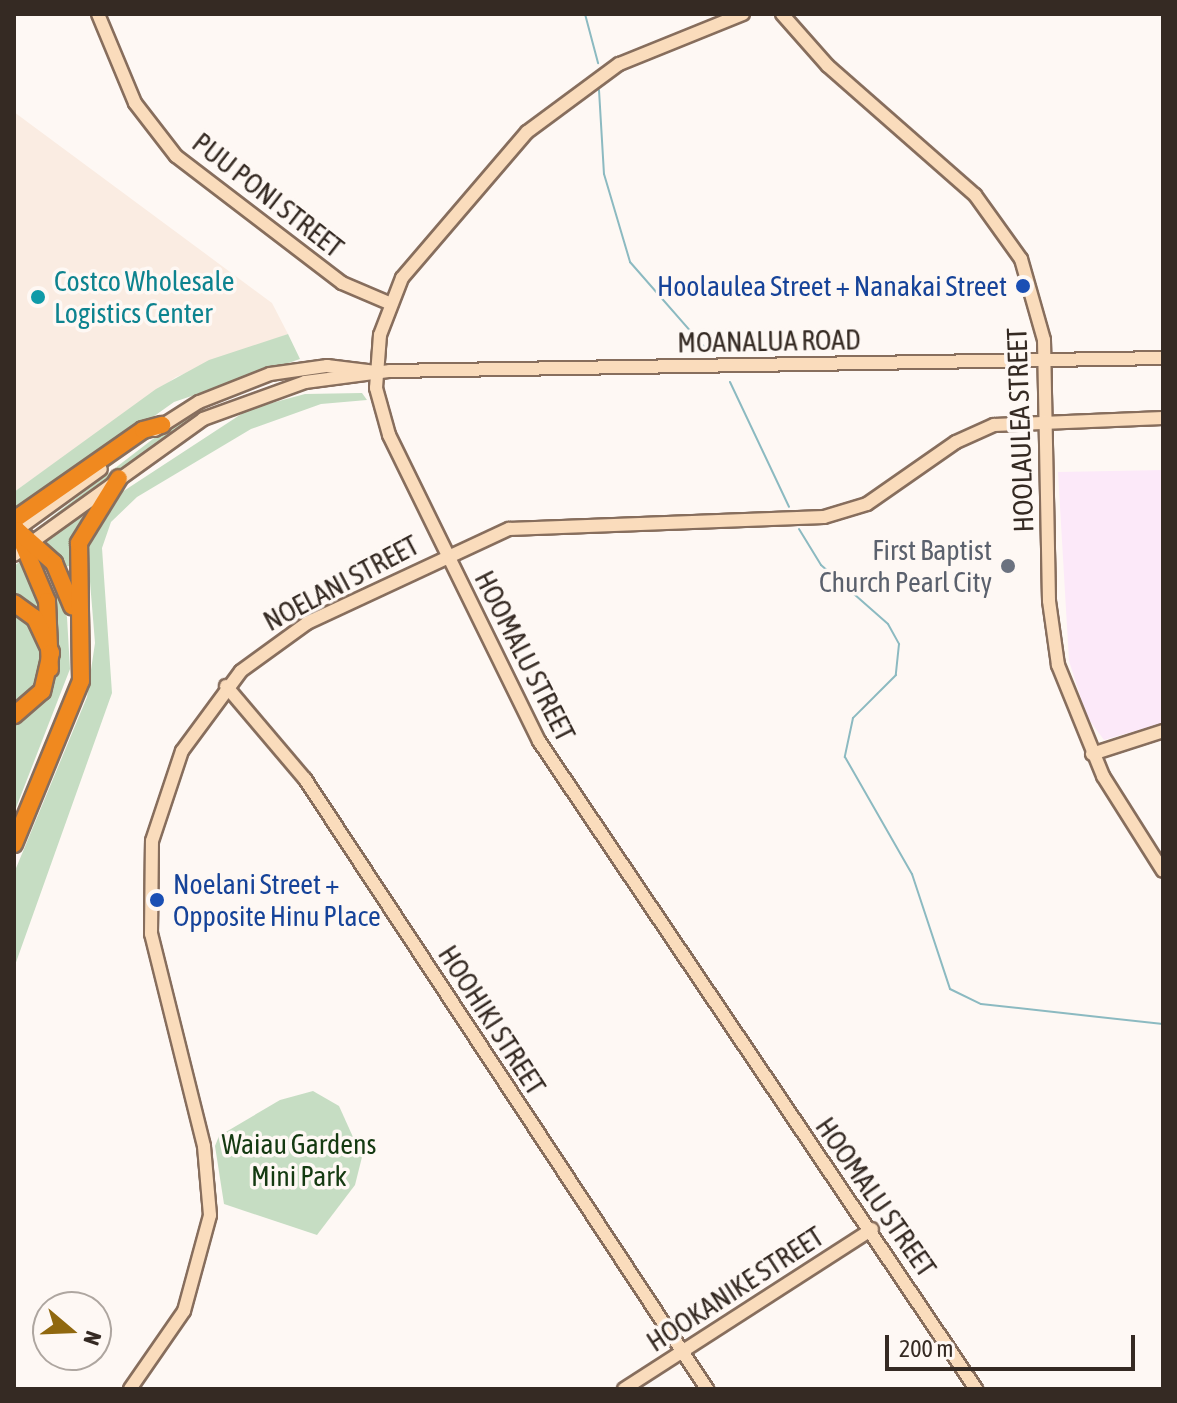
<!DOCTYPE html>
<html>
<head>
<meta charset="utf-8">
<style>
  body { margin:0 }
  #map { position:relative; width:1177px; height:1403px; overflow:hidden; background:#fef8f4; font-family:"Asap Condensed",sans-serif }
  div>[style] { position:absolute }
  .built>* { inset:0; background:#faece2 }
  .education>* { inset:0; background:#fce9f9 }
  .green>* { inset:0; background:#c6ddc3 }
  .stream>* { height:2px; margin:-1px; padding:0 1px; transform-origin:1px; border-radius:1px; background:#8cbac1 }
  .roads { filter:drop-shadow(2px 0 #876e5d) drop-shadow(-2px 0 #876e5d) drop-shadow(0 2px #876e5d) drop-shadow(0 -2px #876e5d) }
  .secondary>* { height:12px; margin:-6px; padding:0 6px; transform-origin:6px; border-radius:6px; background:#fadcbc }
  .highway>* { height:16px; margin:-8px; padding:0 8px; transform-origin:8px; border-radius:8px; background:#f0891f }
  .dots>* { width:22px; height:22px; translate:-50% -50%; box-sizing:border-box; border:4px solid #fef8f4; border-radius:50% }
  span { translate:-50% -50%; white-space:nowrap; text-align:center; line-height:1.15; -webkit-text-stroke:7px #fef8f4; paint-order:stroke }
  .street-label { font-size:28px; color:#352a23 }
  .culture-label { font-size:28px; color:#0d838f }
  .left { translate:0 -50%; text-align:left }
  .transit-label { font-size:28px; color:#164399 }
  .right { translate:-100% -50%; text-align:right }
  .worship-label { font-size:28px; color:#5b616d }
  .park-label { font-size:28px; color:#143a11 }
  .frame { position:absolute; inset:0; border:16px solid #352a23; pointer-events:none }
  .north { position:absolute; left:32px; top:1291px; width:80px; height:80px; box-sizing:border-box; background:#fef8f4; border:2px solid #aea6a0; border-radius:50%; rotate:109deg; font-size:22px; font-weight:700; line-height:32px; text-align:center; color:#352a23 }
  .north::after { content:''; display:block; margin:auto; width:28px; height:36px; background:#90680f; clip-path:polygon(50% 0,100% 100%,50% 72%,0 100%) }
  .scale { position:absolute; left:885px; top:1335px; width:250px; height:36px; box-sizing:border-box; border:4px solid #352a23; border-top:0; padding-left:10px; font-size:24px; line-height:28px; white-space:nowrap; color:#352a23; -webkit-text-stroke:6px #fef8f4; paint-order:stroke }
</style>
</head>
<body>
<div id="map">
  <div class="built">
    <i style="clip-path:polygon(14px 112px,272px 303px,288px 334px,176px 377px,14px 492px)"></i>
  </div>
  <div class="education">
    <i style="clip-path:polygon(1163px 470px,1163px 723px,1104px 740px,1087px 717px,1069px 661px,1058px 472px)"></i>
  </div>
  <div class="green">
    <i style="clip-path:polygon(288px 334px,300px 359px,174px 402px,14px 516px,14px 492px,156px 389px,209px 360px)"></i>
    <i style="clip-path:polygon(362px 393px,367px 400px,321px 404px,251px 429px,137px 497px,111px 522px,102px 548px,112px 693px,14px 968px,14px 873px,87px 697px,95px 643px,87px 545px,116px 496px,249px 409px,305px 394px)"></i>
    <i style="clip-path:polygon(217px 400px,38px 530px,36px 529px,162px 432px)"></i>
    <i style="clip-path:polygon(83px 514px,69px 566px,65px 567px,46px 541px)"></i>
    <i style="clip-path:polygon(39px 559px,67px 617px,70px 669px,14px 813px,14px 722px,43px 699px,58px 650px,54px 603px)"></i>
    <i style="clip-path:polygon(22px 560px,33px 577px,46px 625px,14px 599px,14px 566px)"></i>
    <i style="clip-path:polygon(14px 612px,34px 630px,43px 658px,36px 685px,14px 707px)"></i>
    <i style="clip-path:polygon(313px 1091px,339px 1106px,362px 1157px,355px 1185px,317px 1235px,224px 1204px,215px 1146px,219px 1136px,280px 1100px)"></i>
  </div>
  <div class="stream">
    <i style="left:585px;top:14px;width:51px;rotate:75.1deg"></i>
    <i style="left:599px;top:90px;width:84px;rotate:86.6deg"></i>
    <i style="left:604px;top:174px;width:92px;rotate:73.5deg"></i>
    <i style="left:630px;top:262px;width:118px;rotate:48.8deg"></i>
    <i style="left:730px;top:382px;width:138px;rotate:64.7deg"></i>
    <i style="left:799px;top:529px;width:42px;rotate:58.6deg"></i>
    <i style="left:821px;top:565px;width:89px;rotate:41.4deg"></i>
    <i style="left:888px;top:624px;width:23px;rotate:61deg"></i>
    <i style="left:899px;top:644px;width:31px;rotate:96deg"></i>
    <i style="left:896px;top:675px;width:61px;rotate:135deg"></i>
    <i style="left:853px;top:718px;width:40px;rotate:102deg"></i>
    <i style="left:845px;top:757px;width:135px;rotate:60.2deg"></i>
    <i style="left:912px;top:874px;width:121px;rotate:71.7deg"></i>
    <i style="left:950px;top:989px;width:34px;rotate:26deg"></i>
    <i style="left:981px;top:1004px;width:183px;rotate:6.3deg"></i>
  </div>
  <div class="roads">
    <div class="secondary">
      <i style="left:98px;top:14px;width:96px;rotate:67.4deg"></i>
      <i style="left:135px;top:103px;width:67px;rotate:52.3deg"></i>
      <i style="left:176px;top:156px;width:209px;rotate:37.4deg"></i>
      <i style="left:342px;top:283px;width:51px;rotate:23.1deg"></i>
      <i style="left:743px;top:14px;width:134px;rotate:158deg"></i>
      <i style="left:619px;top:64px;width:114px;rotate:143.5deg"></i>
      <i style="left:527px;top:132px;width:192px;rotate:130.6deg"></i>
      <i style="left:402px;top:278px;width:61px;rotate:111.1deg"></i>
      <i style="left:380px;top:335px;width:53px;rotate:94.3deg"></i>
      <i style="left:376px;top:388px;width:49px;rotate:74.5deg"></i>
      <i style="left:389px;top:435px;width:341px;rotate:63.9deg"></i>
      <i style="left:539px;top:741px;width:782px;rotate:56deg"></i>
      <i style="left:782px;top:14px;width:69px;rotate:48.5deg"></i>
      <i style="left:828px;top:66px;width:196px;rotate:41.3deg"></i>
      <i style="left:975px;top:195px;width:79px;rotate:54.3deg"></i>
      <i style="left:1021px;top:259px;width:84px;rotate:74.1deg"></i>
      <i style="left:1044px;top:340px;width:261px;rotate:88.9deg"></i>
      <i style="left:1049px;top:601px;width:65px;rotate:82deg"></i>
      <i style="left:1058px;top:665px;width:120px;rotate:67.9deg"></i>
      <i style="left:1103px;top:776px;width:112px;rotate:57.7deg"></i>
      <i style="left:155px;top:430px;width:52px;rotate:-32.5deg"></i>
      <i style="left:199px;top:402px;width:76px;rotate:-21.5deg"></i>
      <i style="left:270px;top:374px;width:58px;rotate:-8deg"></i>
      <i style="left:327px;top:366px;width:49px;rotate:7deg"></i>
      <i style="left:14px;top:532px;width:107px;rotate:-35.9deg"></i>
      <i style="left:14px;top:555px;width:233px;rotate:-35.7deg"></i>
      <i style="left:203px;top:419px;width:109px;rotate:-19.9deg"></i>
      <i style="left:305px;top:382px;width:86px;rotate:-7.4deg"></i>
      <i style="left:390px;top:371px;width:773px;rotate:-0.96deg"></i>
      <i style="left:226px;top:686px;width:122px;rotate:49.7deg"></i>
      <i style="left:305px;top:779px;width:731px;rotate:56.61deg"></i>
      <i style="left:1092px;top:754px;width:75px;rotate:-17.9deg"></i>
      <i style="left:130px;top:1389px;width:95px;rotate:-55.3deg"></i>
      <i style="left:184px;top:1311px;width:99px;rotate:-74.8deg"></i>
      <i style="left:210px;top:1215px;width:69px;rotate:-95deg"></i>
      <i style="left:204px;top:1146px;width:219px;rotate:-104deg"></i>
      <i style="left:151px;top:934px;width:93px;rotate:-89.4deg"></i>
      <i style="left:152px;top:841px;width:95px;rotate:-71.6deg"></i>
      <i style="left:182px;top:751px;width:99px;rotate:-53.6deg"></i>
      <i style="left:241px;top:671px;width:82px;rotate:-36deg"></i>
      <i style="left:307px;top:623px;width:223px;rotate:-25deg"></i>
      <i style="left:509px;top:529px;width:315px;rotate:-2.2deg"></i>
      <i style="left:824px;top:517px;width:45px;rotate:-16.8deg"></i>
      <i style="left:867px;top:504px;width:108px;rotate:-34.9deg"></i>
      <i style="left:956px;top:442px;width:42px;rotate:-24.1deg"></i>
      <i style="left:994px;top:425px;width:169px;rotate:-2.4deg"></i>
      <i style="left:624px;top:1389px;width:295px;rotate:-32.8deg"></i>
    </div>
    <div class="highway">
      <i style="left:14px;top:520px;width:157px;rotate:-34.9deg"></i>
      <i style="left:143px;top:430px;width:20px;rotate:-15deg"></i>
      <i style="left:17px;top:530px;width:77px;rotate:67.1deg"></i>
      <i style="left:47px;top:601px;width:68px;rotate:87.5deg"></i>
      <i style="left:17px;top:530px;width:50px;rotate:41.7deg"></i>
      <i style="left:54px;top:563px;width:47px;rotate:67.3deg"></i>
      <i style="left:14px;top:603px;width:26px;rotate:36deg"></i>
      <i style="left:35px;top:618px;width:38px;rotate:65deg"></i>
      <i style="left:51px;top:653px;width:39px;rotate:103deg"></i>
      <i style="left:42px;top:691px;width:37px;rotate:139deg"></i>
      <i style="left:14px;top:844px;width:176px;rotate:-67.7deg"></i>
      <i style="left:81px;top:681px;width:138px;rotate:-90.8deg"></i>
      <i style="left:79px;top:543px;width:76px;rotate:-58.4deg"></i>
    </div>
  </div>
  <div class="dots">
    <i style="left:1023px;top:286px;background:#1a4fb4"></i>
    <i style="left:38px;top:297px;background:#0f9aa8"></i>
    <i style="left:1008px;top:566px;background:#6b7280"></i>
    <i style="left:157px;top:900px;background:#1a4fb4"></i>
  </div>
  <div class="street-label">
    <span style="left:268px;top:195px;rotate:38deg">PUU PONI STREET</span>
    <span style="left:769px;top:341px;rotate:-1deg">MOANALUA ROAD</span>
    <span style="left:1020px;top:430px;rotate:-92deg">HOOLAULEA STREET</span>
    <span style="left:341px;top:583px;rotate:-28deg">NOELANI STREET</span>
    <span style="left:525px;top:656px;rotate:63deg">HOOMALU STREET</span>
    <span style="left:492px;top:1020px;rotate:57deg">HOOHIKI STREET</span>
    <span style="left:876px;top:1197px;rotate:55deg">HOOMALU STREET</span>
    <span style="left:735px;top:1289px;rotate:-33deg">HOOKANIKE STREET</span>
  </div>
  <div class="culture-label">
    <span class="left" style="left:54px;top:297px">Costco Wholesale<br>Logistics Center</span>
  </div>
  <div class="transit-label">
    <span class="right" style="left:1007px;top:286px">Hoolaulea Street + Nanakai Street</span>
    <span class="left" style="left:173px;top:900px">Noelani Street +<br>Opposite Hinu Place</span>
  </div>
  <div class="worship-label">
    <span class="right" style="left:992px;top:566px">First Baptist<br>Church Pearl City</span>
  </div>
  <div class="park-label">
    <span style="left:299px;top:1160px">Waiau Gardens<br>Mini Park</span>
  </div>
  <div class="frame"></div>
  <div class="north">N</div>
  <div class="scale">200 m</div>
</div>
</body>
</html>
